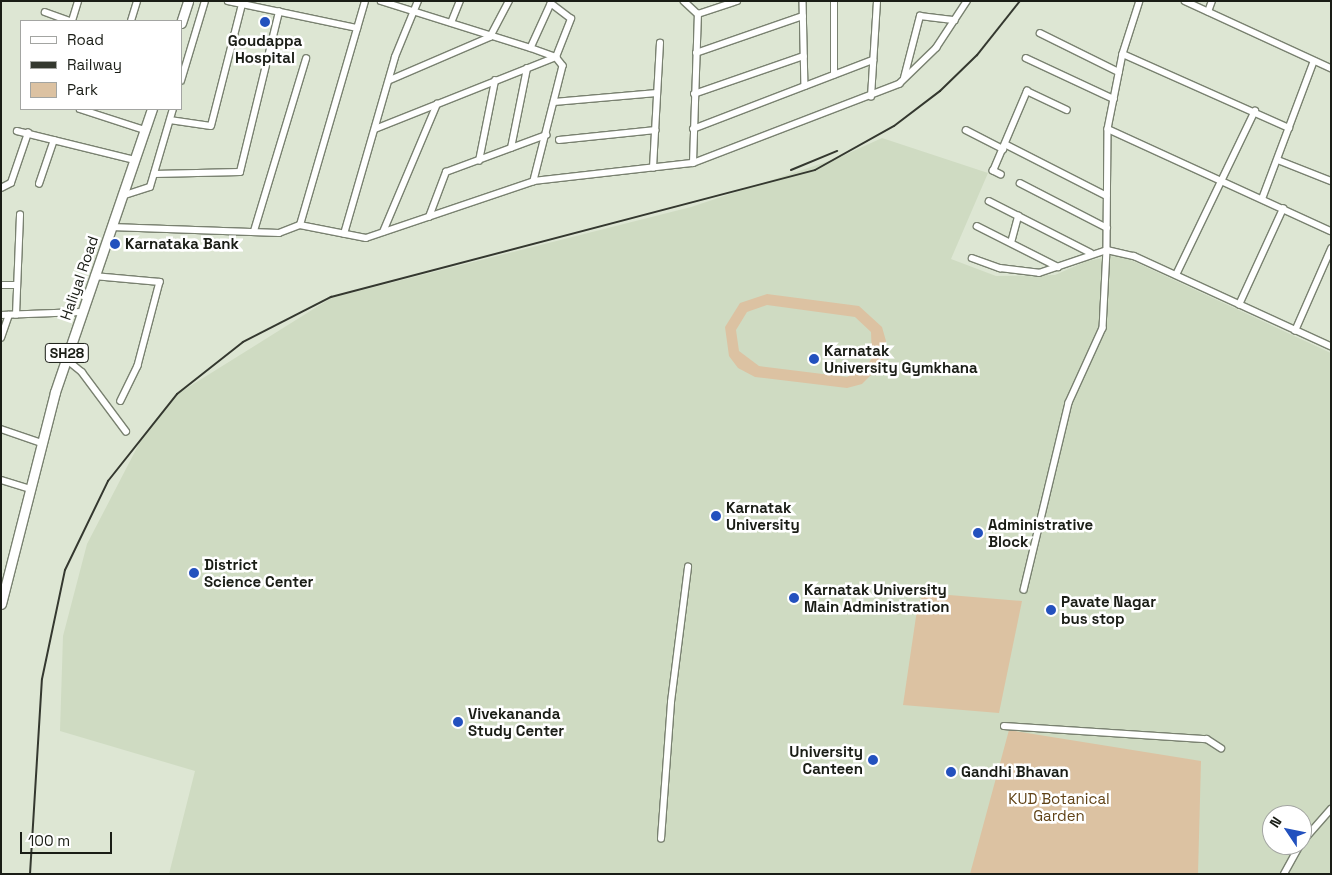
<!DOCTYPE html>
<html>
<head>
<meta charset="utf-8">
<style>
  body { margin:0 }
  #map { position:relative; width:1332px; height:875px; overflow:hidden; background:#dde6d3; font-family:"Space Grotesk",sans-serif }
  div>[style] { position:absolute }
  .built>* { inset:0; background:#cfdbc2 }
  .green>* { inset:0; background:#dcc2a2 }
  .roads { filter:drop-shadow(1px 0 #798170) drop-shadow(-1px 0 #798170) drop-shadow(0 1px #798170) drop-shadow(0 -1px #798170) }
  .minor>* { height:5.5px; margin:-2.75px; padding:0 2.75px; transform-origin:2.75px; border-radius:2.75px; background:#fff }
  .primary>* { height:9px; margin:-4.5px; padding:0 4.5px; transform-origin:4.5px; border-radius:4.5px; background:#fff }
  .rail>* { height:2px; margin:-1px; padding:0 1px; transform-origin:1px; border-radius:1px; background:#34382f }
  .dots>* { width:14px; height:14px; translate:-50% -50%; box-sizing:border-box; border:2px solid #fff; border-radius:50% }
  span { translate:-50% -50%; white-space:nowrap; text-align:center; line-height:1.15; -webkit-text-stroke:5px #fff; paint-order:stroke }
  .shield-label span { padding:1px 4px; background:#fff; border:1px solid; border-radius:4px; -webkit-text-stroke-width:0 }
  .shield-label { font-size:14px; color:#1a1d16; font-weight:700 }
  .poi-label { font-size:15px; color:#1a1d16; font-weight:700 }
  .left { translate:0 -50%; text-align:left }
  .right { translate:-100% -50%; text-align:right }
  .street-label { font-size:15px; color:#1a1d16 }
  .park-label { font-size:15px; color:#614317 }
  .frame { position:absolute; inset:0; border:2px solid #1a1d16; pointer-events:none }
  .legend { position:absolute; left:20px; top:20px; width:162px; height:90px; box-sizing:border-box; background:#fff; border:1px solid #a3a5a2; margin:0; padding:6px 9px; list-style:none; font-size:15px; color:#1a1d16 }
  .legend li { display:flex; align-items:center; gap:10px; height:25px }
  .legend b { width:25px; border:1px solid #a3a5a2 }
  .north { position:absolute; left:1262px; top:805px; width:50px; height:50px; box-sizing:border-box; background:#fff; border:1px solid #a3a5a2; border-radius:50%; rotate:304deg; font-size:14px; font-weight:700; line-height:20px; text-align:center; color:#1a1d16 }
  .north::after { content:''; display:block; margin:auto; width:18px; height:22px; background:#2351be; clip-path:polygon(50% 0,100% 100%,50% 72%,0 100%) }
  .scale { position:absolute; left:20px; top:832px; width:92px; height:22px; box-sizing:border-box; border:2px solid #1a1d16; border-top:0; padding-left:6px; font-size:15px; line-height:18px; white-space:nowrap; color:#1a1d16; -webkit-text-stroke:4px #fff; paint-order:stroke }
</style>
</head>
<body>
<div id="map">
  <div class="built">
    <i style="clip-path:polygon(evenodd,882px 138px,988px 173px,951px 259px,996px 276px,1055px 275px,1087px 261px,1120px 255px,1331px 353px,1331px 874px,169px 874px,195px 771px,60px 731px,63px 636px,87px 544px,142px 438px,179px 393px,331px 298px,691px 207px,838px 158px,882px 138px,1272px 815px,1302px 815px,1302px 845px,1272px 845px,1272px 815px)"></i>
  </div>
  <div class="green">
    <i style="clip-path:polygon(evenodd,767px 294px,859px 306px,882px 327px,886px 341px,882px 364px,862px 384px,847px 388px,755px 377px,738px 368px,729px 356px,725px 327px,740px 303px,767px 294px,767px 305px,855px 317px,871px 332px,872px 358px,866px 367px,847px 377px,759px 366px,739px 351px,736px 330px,747px 312px,767px 305px)"></i>
    <i style="clip-path:polygon(925px 593px,1022px 601px,999px 713px,903px 705px,918px 603px)"></i>
    <i style="clip-path:polygon(1009px 730px,1201px 761px,1198px 874px,970px 874px)"></i>
  </div>
  <div class="roads">
    <div class="minor">
      <i style="left:228px;top:1px;width:132px;rotate:11.8deg"></i>
      <i style="left:381px;top:1px;width:157px;rotate:17.4deg"></i>
      <i style="left:531px;top:48px;width:27px;rotate:20deg"></i>
      <i style="left:556px;top:57px;width:11px;rotate:52deg"></i>
      <i style="left:563px;top:66px;width:119px;rotate:104.2deg"></i>
      <i style="left:684px;top:1px;width:19px;rotate:43deg"></i>
      <i style="left:698px;top:14px;width:41px;rotate:-18.4deg"></i>
      <i style="left:803px;top:1px;width:85px;rotate:88.7deg"></i>
      <i style="left:1140px;top:1px;width:56px;rotate:107.8deg"></i>
      <i style="left:1123px;top:54px;width:76px;rotate:101.3deg"></i>
      <i style="left:1108px;top:129px;width:121px;rotate:90.5deg"></i>
      <i style="left:1107px;top:250px;width:28px;rotate:13deg"></i>
      <i style="left:1134px;top:256px;width:217px;rotate:24.6deg"></i>
      <i style="left:1185px;top:1px;width:161px;rotate:24.7deg"></i>
      <i style="left:45px;top:12px;width:27px;rotate:20deg"></i>
      <i style="left:1208px;top:12px;width:12px;rotate:-70deg"></i>
      <i style="left:72px;top:21px;width:21px;rotate:-73deg"></i>
      <i style="left:131px;top:21px;width:21px;rotate:-73deg"></i>
      <i style="left:451px;top:23px;width:24px;rotate:-68deg"></i>
      <i style="left:1040px;top:33px;width:88px;rotate:26.3deg"></i>
      <i style="left:696px;top:53px;width:113px;rotate:-19.1deg"></i>
      <i style="left:1123px;top:54px;width:182px;rotate:24deg"></i>
      <i style="left:1026px;top:58px;width:97px;rotate:25deg"></i>
      <i style="left:834px;top:75px;width:74px;rotate:-90deg"></i>
      <i style="left:904px;top:78px;width:64px;rotate:-75.5deg"></i>
      <i style="left:920px;top:16px;width:35px;rotate:7deg"></i>
      <i style="left:390px;top:80px;width:109px;rotate:-23.3deg"></i>
      <i style="left:490px;top:37px;width:41px;rotate:-62.2deg"></i>
      <i style="left:181px;top:81px;width:84px;rotate:-73.3deg"></i>
      <i style="left:694px;top:94px;width:116px;rotate:-19.1deg"></i>
      <i style="left:871px;top:97px;width:96px;rotate:-86.4deg"></i>
      <i style="left:554px;top:102px;width:103px;rotate:-5deg"></i>
      <i style="left:80px;top:109px;width:68px;rotate:17.9deg"></i>
      <i style="left:170px;top:120px;width:41px;rotate:8.3deg"></i>
      <i style="left:211px;top:126px;width:126px;rotate:-75.7deg"></i>
      <i style="left:375px;top:129px;width:195px;rotate:-21.7deg"></i>
      <i style="left:556px;top:57px;width:41px;rotate:-68.5deg"></i>
      <i style="left:571px;top:19px;width:25px;rotate:-143deg"></i>
      <i style="left:551px;top:4px;width:48px;rotate:114.4deg"></i>
      <i style="left:693px;top:129px;width:193px;rotate:-21deg"></i>
      <i style="left:1108px;top:129px;width:245px;rotate:24.6deg"></i>
      <i style="left:966px;top:130px;width:42px;rotate:27.2deg"></i>
      <i style="left:17px;top:131px;width:122px;rotate:13.8deg"></i>
      <i style="left:559px;top:140px;width:97px;rotate:-5.9deg"></i>
      <i style="left:1005px;top:144px;width:114px;rotate:27deg"></i>
      <i style="left:511px;top:148px;width:81px;rotate:-78.6deg"></i>
      <i style="left:1278px;top:160px;width:57px;rotate:21.6deg"></i>
      <i style="left:479px;top:161px;width:82px;rotate:-78.7deg"></i>
      <i style="left:693px;top:163px;width:149px;rotate:-88.1deg"></i>
      <i style="left:653px;top:168px;width:125px;rotate:-86.8deg"></i>
      <i style="left:154px;top:174px;width:86px;rotate:-1.3deg"></i>
      <i style="left:240px;top:172px;width:165px;rotate:-76.3deg"></i>
      <i style="left:1001px;top:175px;width:9px;rotate:-153deg"></i>
      <i style="left:993px;top:171px;width:87px;rotate:-67deg"></i>
      <i style="left:1027px;top:91px;width:44px;rotate:25.4deg"></i>
      <i style="left:1020px;top:183px;width:98px;rotate:27.3deg"></i>
      <i style="left:39px;top:184px;width:46px;rotate:-71.2deg"></i>
      <i style="left:1px;top:188px;width:11px;rotate:-27deg"></i>
      <i style="left:11px;top:183px;width:53px;rotate:-71.2deg"></i>
      <i style="left:122px;top:196px;width:29px;rotate:-18deg"></i>
      <i style="left:150px;top:187px;width:81px;rotate:-73.6deg"></i>
      <i style="left:1262px;top:199px;width:147px;rotate:-69.4deg"></i>
      <i style="left:989px;top:201px;width:114px;rotate:27deg"></i>
      <i style="left:429px;top:217px;width:48px;rotate:-69.3deg"></i>
      <i style="left:446px;top:172px;width:107px;rotate:-20.3deg"></i>
      <i style="left:300px;top:225px;width:233px;rotate:-73.8deg"></i>
      <i style="left:977px;top:226px;width:91px;rotate:26.8deg"></i>
      <i style="left:111px;top:227px;width:168px;rotate:2deg"></i>
      <i style="left:279px;top:233px;width:22px;rotate:-21deg"></i>
      <i style="left:300px;top:225px;width:67px;rotate:11.1deg"></i>
      <i style="left:366px;top:238px;width:177px;rotate:-18.7deg"></i>
      <i style="left:534px;top:181px;width:160px;rotate:-6.5deg"></i>
      <i style="left:693px;top:163px;width:221px;rotate:-21deg"></i>
      <i style="left:899px;top:84px;width:52px;rotate:-44.2deg"></i>
      <i style="left:936px;top:48px;width:56px;rotate:-56.6deg"></i>
      <i style="left:254px;top:231px;width:180px;rotate:-73.2deg"></i>
      <i style="left:383px;top:232px;width:139px;rotate:-67.1deg"></i>
      <i style="left:344px;top:234px;width:184px;rotate:-73.9deg"></i>
      <i style="left:395px;top:57px;width:61px;rotate:-67.7deg"></i>
      <i style="left:1011px;top:243px;width:28px;rotate:-75deg"></i>
      <i style="left:972px;top:258px;width:30px;rotate:20deg"></i>
      <i style="left:1000px;top:268px;width:39px;rotate:7deg"></i>
      <i style="left:1039px;top:273px;width:72px;rotate:-18.7deg"></i>
      <i style="left:1107px;top:250px;width:78px;rotate:92.9deg"></i>
      <i style="left:1103px;top:328px;width:82px;rotate:114.4deg"></i>
      <i style="left:1069px;top:403px;width:192px;rotate:103.5deg"></i>
      <i style="left:1176px;top:275px;width:182px;rotate:-64.3deg"></i>
      <i style="left:94px;top:276px;width:66px;rotate:5.2deg"></i>
      <i style="left:160px;top:282px;width:87px;rotate:104.7deg"></i>
      <i style="left:138px;top:366px;width:39px;rotate:116deg"></i>
      <i style="left:1px;top:285px;width:15px"></i>
      <i style="left:1239px;top:305px;width:106px;rotate:-65.4deg"></i>
      <i style="left:1px;top:315px;width:80px;rotate:-2.1deg"></i>
      <i style="left:16px;top:315px;width:100px;rotate:-87.7deg"></i>
      <i style="left:1295px;top:331px;width:90px;rotate:-66.3deg"></i>
      <i style="left:1px;top:338px;width:24px;rotate:-71deg"></i>
      <i style="left:66px;top:359px;width:21px;rotate:39deg"></i>
      <i style="left:82px;top:372px;width:74px;rotate:53.3deg"></i>
      <i style="left:1px;top:429px;width:43px;rotate:18.9deg"></i>
      <i style="left:1px;top:480px;width:30px;rotate:17deg"></i>
      <i style="left:1004px;top:726px;width:203px;rotate:3.7deg"></i>
      <i style="left:1207px;top:739px;width:17px;rotate:33deg"></i>
      <i style="left:661px;top:839px;width:137px;rotate:-85.8deg"></i>
      <i style="left:671px;top:702px;width:136px;rotate:-82.8deg"></i>
      <i style="left:1302px;top:842px;width:44px;rotate:-48.7deg"></i>
      <i style="left:1284px;top:874px;width:33px;rotate:-61deg"></i>
    </div>
    <div class="primary">
      <i style="left:181px;top:23px;width:23px;rotate:-72deg"></i>
      <i style="left:1px;top:604px;width:219px;rotate:-75.7deg"></i>
      <i style="left:55px;top:392px;width:299px;rotate:-71.1deg"></i>
    </div>
  </div>
  <div class="rail">
    <i style="left:791px;top:170px;width:50px;rotate:-22.4deg"></i>
    <i style="left:30px;top:874px;width:195px;rotate:-86.5deg"></i>
    <i style="left:42px;top:679px;width:111px;rotate:-78.1deg"></i>
    <i style="left:65px;top:570px;width:99px;rotate:-64.2deg"></i>
    <i style="left:108px;top:481px;width:111px;rotate:-51.6deg"></i>
    <i style="left:177px;top:394px;width:84px;rotate:-38.2deg"></i>
    <i style="left:243px;top:342px;width:99px;rotate:-27.1deg"></i>
    <i style="left:331px;top:297px;width:500px;rotate:-14.7deg"></i>
    <i style="left:815px;top:170px;width:90px;rotate:-29.1deg"></i>
    <i style="left:894px;top:126px;width:58px;rotate:-37.3deg"></i>
    <i style="left:940px;top:91px;width:52px;rotate:-44.2deg"></i>
    <i style="left:977px;top:55px;width:69px;rotate:-51.5deg"></i>
  </div>
  <div class="dots">
    <i style="left:265px;top:22px;background:#2351be"></i>
    <i style="left:115px;top:244px;background:#2351be"></i>
    <i style="left:814px;top:359px;background:#2351be"></i>
    <i style="left:716px;top:516px;background:#2351be"></i>
    <i style="left:978px;top:533px;background:#2351be"></i>
    <i style="left:194px;top:573px;background:#2351be"></i>
    <i style="left:794px;top:598px;background:#2351be"></i>
    <i style="left:1051px;top:610px;background:#2351be"></i>
    <i style="left:458px;top:722px;background:#2351be"></i>
    <i style="left:873px;top:760px;background:#2351be"></i>
    <i style="left:951px;top:772px;background:#2351be"></i>
  </div>
  <div class="shield-label">
    <span style="left:67px;top:353px">SH28</span>
  </div>
  <div class="poi-label">
    <span style="left:265px;top:49px">Goudappa<br>Hospital</span>
    <span class="left" style="left:125px;top:244px">Karnataka Bank</span>
    <span class="left" style="left:824px;top:359px">Karnatak<br>University Gymkhana</span>
    <span class="left" style="left:726px;top:516px">Karnatak<br>University</span>
    <span class="left" style="left:988px;top:533px">Administrative<br>Block</span>
    <span class="left" style="left:204px;top:573px">District<br>Science Center</span>
    <span class="left" style="left:804px;top:598px">Karnatak University<br>Main Administration</span>
    <span class="left" style="left:1061px;top:610px">Pavate Nagar<br>bus stop</span>
    <span class="left" style="left:468px;top:722px">Vivekananda<br>Study Center</span>
    <span class="right" style="left:863px;top:760px">University<br>Canteen</span>
    <span class="left" style="left:961px;top:772px">Gandhi Bhavan</span>
  </div>
  <div class="street-label">
    <span style="left:79px;top:278px;rotate:-71deg">Haliyal Road</span>
  </div>
  <div class="park-label">
    <span style="left:1059px;top:807px">KUD Botanical<br>Garden</span>
  </div>
  <div class="frame"></div>
  <ul class="legend">
  <li><b style="height:6px;background:#fff"></b>Road</li>
  <li><b style="height:6px;background:#34382f"></b>Railway</li>
  <li><b style="height:14px;background:#dcc2a2"></b>Park</li>
  </ul>
  <div class="north">N</div>
  <div class="scale">100 m</div>
</div>
</body>
</html>
